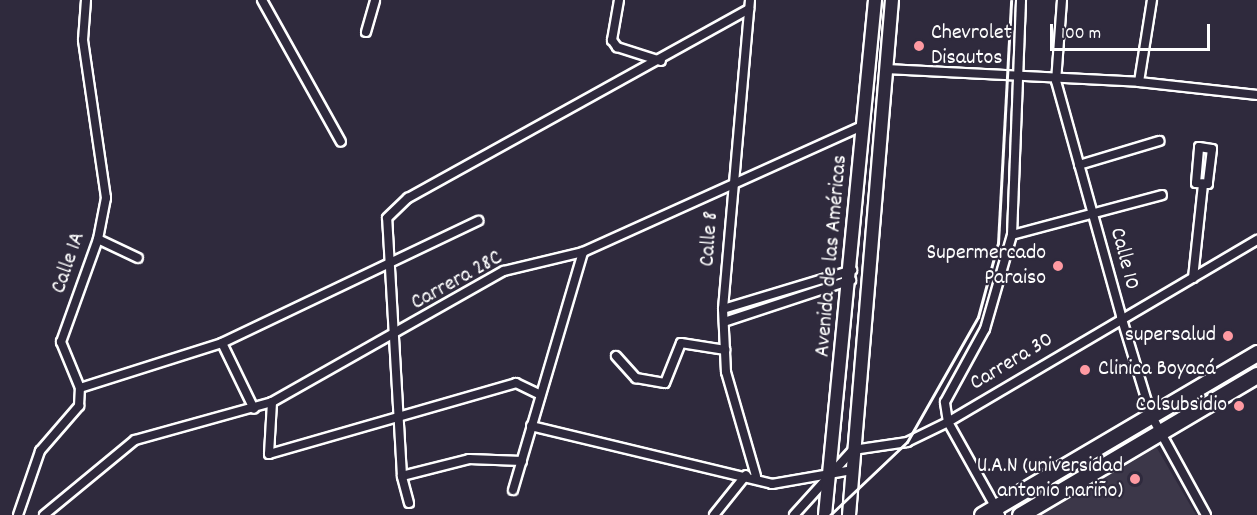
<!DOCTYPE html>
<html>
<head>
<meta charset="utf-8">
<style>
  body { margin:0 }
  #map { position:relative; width:1257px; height:515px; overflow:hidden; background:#2f2a3d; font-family:Dekko,sans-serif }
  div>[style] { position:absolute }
  .built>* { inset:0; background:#3c3749 }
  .roads { filter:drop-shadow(2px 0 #fff) drop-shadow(-2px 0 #fff) drop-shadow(0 2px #fff) drop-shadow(0 -2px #fff) }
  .street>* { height:8px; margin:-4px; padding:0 4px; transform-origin:4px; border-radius:4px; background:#2f2a3d }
  .secondary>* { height:12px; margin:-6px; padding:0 6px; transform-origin:6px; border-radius:6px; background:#2f2a3d }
  .highway>* { height:15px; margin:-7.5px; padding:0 7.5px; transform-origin:7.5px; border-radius:7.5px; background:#2f2a3d }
  .rail>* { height:3px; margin:-1.5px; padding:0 1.5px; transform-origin:1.5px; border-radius:1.5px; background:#fff }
  .dots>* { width:16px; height:16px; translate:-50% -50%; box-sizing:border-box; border:3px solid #2f2a3d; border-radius:50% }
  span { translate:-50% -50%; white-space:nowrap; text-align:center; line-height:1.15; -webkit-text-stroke:4.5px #2f2a3d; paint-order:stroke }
  .poi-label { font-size:22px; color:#fff }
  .left { translate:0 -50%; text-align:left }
  .right { translate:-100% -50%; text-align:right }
  .street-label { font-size:22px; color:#fff }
  .scale { position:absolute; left:1050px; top:24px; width:160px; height:27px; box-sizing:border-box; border:3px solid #fff; border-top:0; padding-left:8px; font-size:18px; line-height:21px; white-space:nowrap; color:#fff; -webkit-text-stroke:4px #2f2a3d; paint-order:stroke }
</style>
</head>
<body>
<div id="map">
  <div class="built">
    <i style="clip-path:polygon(1154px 443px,1196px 515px,1035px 515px)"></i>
  </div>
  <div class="roads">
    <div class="street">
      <i style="left:262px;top:0;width:162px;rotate:60.9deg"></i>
      <i style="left:619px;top:0;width:41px;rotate:99.9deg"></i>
      <i style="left:612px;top:40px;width:9px;rotate:54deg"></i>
      <i style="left:617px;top:47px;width:46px;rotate:17.7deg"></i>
      <i style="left:750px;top:0;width:310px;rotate:95deg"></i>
      <i style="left:723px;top:309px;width:63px;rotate:87.3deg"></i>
      <i style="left:726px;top:372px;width:108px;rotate:73.9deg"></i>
      <i style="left:1062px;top:0;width:81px;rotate:94.2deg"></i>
      <i style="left:1056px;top:81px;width:244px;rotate:74.5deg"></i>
      <i style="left:1121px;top:316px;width:103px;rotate:73.1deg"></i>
      <i style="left:1151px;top:415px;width:114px;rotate:61.2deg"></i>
      <i style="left:366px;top:32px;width:33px;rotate:-74deg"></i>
      <i style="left:886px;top:69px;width:253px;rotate:2.9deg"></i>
      <i style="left:1139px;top:82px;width:119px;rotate:6.3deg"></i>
      <i style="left:1139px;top:82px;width:83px;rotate:-81deg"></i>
      <i style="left:1199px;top:147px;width:13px;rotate:9deg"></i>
      <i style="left:1212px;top:149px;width:35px;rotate:97deg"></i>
      <i style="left:1208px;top:184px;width:12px;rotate:-175deg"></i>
      <i style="left:1196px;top:183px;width:36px;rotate:-85deg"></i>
      <i style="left:1079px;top:165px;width:84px;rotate:-16.7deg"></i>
      <i style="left:1012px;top:235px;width:155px;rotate:-14.9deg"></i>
      <i style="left:98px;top:239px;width:44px;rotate:25.4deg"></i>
      <i style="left:1193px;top:278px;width:95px;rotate:-83.9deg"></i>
      <i style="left:723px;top:309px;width:135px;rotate:-16.8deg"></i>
      <i style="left:724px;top:322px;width:134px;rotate:-18.3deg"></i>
      <i style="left:222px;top:343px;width:73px;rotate:64.1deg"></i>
      <i style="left:616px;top:356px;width:30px;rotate:48deg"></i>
      <i style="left:636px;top:378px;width:29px;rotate:10deg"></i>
      <i style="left:665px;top:383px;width:43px;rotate:-68.2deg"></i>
      <i style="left:681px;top:343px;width:45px;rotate:9deg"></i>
      <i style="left:80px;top:388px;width:149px;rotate:-17.6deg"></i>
      <i style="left:222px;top:343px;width:284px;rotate:-25.5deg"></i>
      <i style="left:272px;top:402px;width:52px;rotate:93.3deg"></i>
      <i style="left:269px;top:454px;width:257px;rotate:-16deg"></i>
      <i style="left:516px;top:383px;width:25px;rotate:26deg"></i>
      <i style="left:531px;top:426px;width:248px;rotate:13.5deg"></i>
      <i style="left:772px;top:484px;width:81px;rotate:-9.9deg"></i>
      <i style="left:402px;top:476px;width:69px;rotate:-14.2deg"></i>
      <i style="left:469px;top:459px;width:53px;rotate:2.2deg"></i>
      <i style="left:513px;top:490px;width:248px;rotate:-73.6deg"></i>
      <i style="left:409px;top:503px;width:28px;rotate:-105deg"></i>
      <i style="left:402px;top:476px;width:258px;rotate:-93.3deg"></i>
      <i style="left:387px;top:218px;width:29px;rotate:-44deg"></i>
      <i style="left:408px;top:198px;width:390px;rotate:-29deg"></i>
      <i style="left:18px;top:515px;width:68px;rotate:-71deg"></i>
      <i style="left:40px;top:451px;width:60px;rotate:-49.1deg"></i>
      <i style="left:79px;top:406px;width:18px;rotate:-87deg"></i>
      <i style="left:80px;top:388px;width:50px;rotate:-112.4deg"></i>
      <i style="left:61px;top:342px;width:109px;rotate:-70.2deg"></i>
      <i style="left:98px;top:239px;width:42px;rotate:-79deg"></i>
      <i style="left:106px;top:198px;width:160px;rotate:-98.3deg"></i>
      <i style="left:83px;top:40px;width:40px;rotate:-85.7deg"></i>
      <i style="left:44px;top:515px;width:118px;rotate:-39.5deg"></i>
      <i style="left:135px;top:440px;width:142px;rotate:-15.5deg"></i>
      <i style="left:272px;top:402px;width:266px;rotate:-29.5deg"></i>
      <i style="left:504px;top:271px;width:81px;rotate:-13.5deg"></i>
      <i style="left:583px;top:252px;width:308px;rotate:-24.3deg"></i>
      <i style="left:714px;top:515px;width:51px;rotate:-51.3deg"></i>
      <i style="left:794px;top:515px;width:88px;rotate:-47.8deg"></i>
      <i style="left:853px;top:450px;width:55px;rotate:-8.4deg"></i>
      <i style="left:907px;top:442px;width:46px;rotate:-26deg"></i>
      <i style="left:948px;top:422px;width:359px;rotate:-30.5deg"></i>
      <i style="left:1000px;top:515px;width:107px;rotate:-119.2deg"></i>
      <i style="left:948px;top:422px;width:20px;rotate:-99deg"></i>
      <i style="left:945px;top:402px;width:83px;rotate:-61.3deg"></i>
      <i style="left:985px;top:329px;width:98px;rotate:-74deg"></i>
      <i style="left:1012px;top:235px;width:235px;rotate:-87.8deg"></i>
    </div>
    <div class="secondary">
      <i style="left:825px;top:515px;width:517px;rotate:-84.45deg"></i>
      <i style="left:849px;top:515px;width:517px;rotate:-85.23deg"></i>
    </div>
    <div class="highway">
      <i style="left:982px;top:515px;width:319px;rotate:-30.5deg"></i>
      <i style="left:1020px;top:515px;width:275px;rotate:-30.6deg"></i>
    </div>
  </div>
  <div class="rail">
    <i style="left:830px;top:515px;width:106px;rotate:-43.5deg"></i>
    <i style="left:907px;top:442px;width:144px;rotate:-60.4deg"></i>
    <i style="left:978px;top:317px;width:77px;rotate:-74.9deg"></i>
    <i style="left:998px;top:243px;width:243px;rotate:-86.9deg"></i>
  </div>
  <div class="dots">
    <i style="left:919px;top:46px;background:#ff9aa2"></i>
    <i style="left:1058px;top:266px;background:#ff9aa2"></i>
    <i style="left:1228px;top:336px;background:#ff9aa2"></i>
    <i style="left:1085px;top:370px;background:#ff9aa2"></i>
    <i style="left:1239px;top:406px;background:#ff9aa2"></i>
    <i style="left:1135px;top:479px;background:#ff9aa2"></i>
  </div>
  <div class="poi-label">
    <span class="left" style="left:931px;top:46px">Chevrolet<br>Disautos</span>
    <span class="right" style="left:1046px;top:266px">Supermercado<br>Paraiso</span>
    <span class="right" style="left:1216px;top:336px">supersalud</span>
    <span class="left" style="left:1098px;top:370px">Clinica Boyacá</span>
    <span class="right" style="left:1227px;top:406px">Colsubsidio</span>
    <span class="right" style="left:1123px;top:479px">U.A.N (universidad<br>antonio nariño)</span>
  </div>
  <div class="street-label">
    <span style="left:710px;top:239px;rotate:-86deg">Calle 8</span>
    <span style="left:832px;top:256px;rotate:-85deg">Avenida de las Américas</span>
    <span style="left:1124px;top:259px;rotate:75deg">Calle 10</span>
    <span style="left:69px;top:263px;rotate:-71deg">Calle 1A</span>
    <span style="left:457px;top:281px;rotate:-29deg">Carrera 28C</span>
    <span style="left:1012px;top:362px;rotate:-31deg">Carrera 30</span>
  </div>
  <div class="scale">100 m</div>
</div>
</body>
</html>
